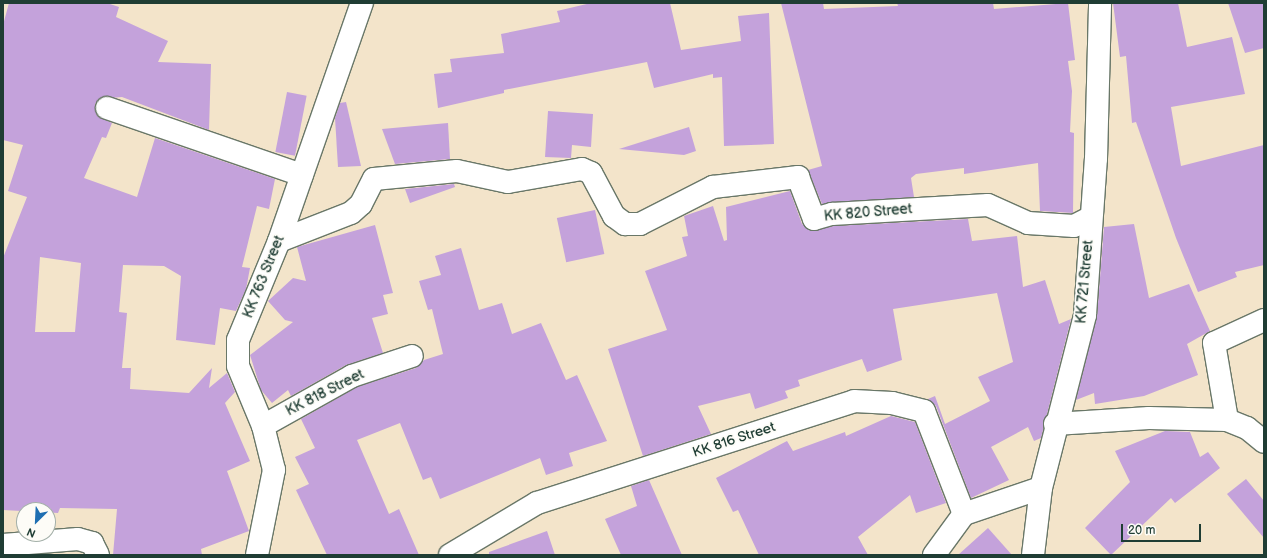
<!DOCTYPE html>
<html>
<head>
<meta charset="utf-8">
<style>
  body { margin:0 }
  #map { position:relative; width:1267px; height:558px; overflow:hidden; background:#f3e4ca; font-family:"Balsamiq Sans",sans-serif }
  div>[style] { position:absolute }
  .building>* { inset:0; background:#c4a2db; transform-origin:0 0 }
  .roads { filter:drop-shadow(1px 0 #697768) drop-shadow(-1px 0 #697768) drop-shadow(0 1px #697768) drop-shadow(0 -1px #697768) }
  .minor>* { height:22px; margin:-11px; padding:0 11px; transform-origin:11px; border-radius:11px; background:#fff }
  span { translate:-50% -50%; white-space:nowrap; text-align:center; line-height:1.15; -webkit-text-stroke:3.5px #fdfcf7; paint-order:stroke }
  .street-label { font-size:14px; color:#1f3d34 }
  .frame { position:absolute; inset:0; border:4px solid #1f3d34; pointer-events:none }
  .north { position:absolute; left:16px; top:502px; width:40px; height:40px; box-sizing:border-box; background:#fdfcf7; border:1px solid #a4b0a9; border-radius:50%; rotate:204deg; font-size:11px; font-weight:700; line-height:16px; text-align:center; color:#1f3d34 }
  .north::after { content:''; display:block; margin:auto; width:14px; height:18px; background:#1f6fb2; clip-path:polygon(50% 0,100% 100%,50% 72%,0 100%) }
  .scale { position:absolute; left:1121px; top:524px; width:80px; height:18px; box-sizing:border-box; border:2px solid #1f3d34; border-top:0; padding-left:5px; font-size:12px; line-height:14px; white-space:nowrap; color:#1f3d34; -webkit-text-stroke:3px #fdfcf7; paint-order:stroke }
</style>
</head>
<body>
<div id="map">
  <div class="building">
    <i style="clip-path:polygon(evenodd,9px 3px,107px 3px,119px 7px,116px 17px,168px 41px,158px 62px,211px 64px,209px 130px,122px 97px,99px 99px,95px 104px,97px 116px,112px 123px,106px 138px,102px 137px,84px 178px,137px 197px,155px 138px,275px 179px,269px 209px,257px 206px,242px 267px,250px 268px,246px 289px,236px 311px,220px 308px,215px 345px,176px 340px,181px 276px,164px 266px,123px 265px,119px 312px,127px 313px,122px 368px,131px 368px,130px 389px,189px 393px,212px 368px,209px 388px,227px 373px,235px 392px,225px 403px,250px 461px,227px 471px,249px 531px,201px 549px,202px 555px,113px 555px,117px 509px,60px 508px,58px 513px,3px 510px,3px 258px,27px 197px,8px 191px,23px 145px,3px 140px,3px 25px,9px 3px,40px 257px,81px 263px,75px 332px,35px 332px,40px 257px)"></i>
    <i style="clip-path:polygon(591px 3px,670px 3px,681px 50px,741px 41px,738px 16px,769px 13px,774px 144px,724px 146px,722px 77px,713px 78px,713px 74px,654px 88px,647px 62px,504px 90px,504px 93px,438px 108px,434px 74px,452px 72px,450px 59px,504px 53px,501px 34px,560px 22px,557px 11px)"></i>
    <i style="clip-path:polygon(781px 3px,823px 3px,824px 9px,898px 6px,897px 3px,993px 3px,994px 9px,1068px 3px,1075px 60px,1068px 61px,1072px 91px,1070px 132px,1074px 133px,1073px 213px,1040px 211px,1038px 163px,964px 174px,964px 168px,916px 174px,911px 178px,914px 197px,822px 204px,808px 170px,822px 166px)"></i>
    <i style="clip-path:polygon(1113px 3px,1178px 3px,1187px 47px,1232px 37px,1245px 94px,1171px 107px,1181px 166px,1264px 145px,1264px 265px,1235px 272px,1237px 277px,1198px 292px,1176px 238px,1136px 122px,1132px 123px,1126px 56px,1120px 57px)"></i>
    <i style="clip-path:polygon(1228px 3px,1264px 3px,1264px 48px,1245px 53px)"></i>
    <i style="left:287px;top:92px;width:20px;height:61px;rotate:11deg"></i>
    <i style="clip-path:polygon(346px 102px,361px 166px,338px 167px,335px 118px,340px 103px)"></i>
    <i style="clip-path:polygon(548px 111px,593px 114px,591px 147px,572px 145px,571px 158px,545px 157px)"></i>
    <i style="clip-path:polygon(448px 123px,450px 159px,395px 164px,382px 129px)"></i>
    <i style="clip-path:polygon(689px 127px,696px 151px,684px 155px,619px 149px)"></i>
    <i style="clip-path:polygon(454px 184px,455px 187px,410px 203px,405px 189px)"></i>
    <i style="clip-path:polygon(790px 191px,802px 224px,812px 231px,834px 226px,968px 219px,972px 241px,1017px 236px,1023px 287px,1045px 280px,1059px 324px,1071px 319px,1041px 438px,1034px 441px,1028px 427px,991px 447px,1009px 480px,971px 498px,936px 406px,928px 399px,935px 396px,945px 424px,990px 401px,978px 377px,1013px 362px,997px 293px,893px 309px,902px 360px,867px 372px,862px 359px,798px 380px,800px 386px,785px 391px,788px 398px,755px 409px,750px 393px,698px 406px,711px 434px,643px 456px,608px 349px,667px 330px,645px 271px,687px 256px,682px 237px,688px 236px,684px 216px,713px 206px,724px 241px,727px 240px,726px 207px)"></i>
    <i style="left:595px;top:210px;width:45px;height:39px;rotate:78deg"></i>
    <i style="clip-path:polygon(1134px 224px,1149px 298px,1189px 284px,1210px 331px,1187px 344px,1198px 375px,1144px 396px,1095px 404px,1094px 393px,1076px 400px,1097px 316px,1104px 227px)"></i>
    <i style="clip-path:polygon(375px 225px,393px 293px,383px 295px,388px 314px,372px 318px,383px 353px,346px 365px,291px 396px,288px 390px,272px 403px,261px 390px,250px 355px,293px 322px,285px 320px,268px 301px,293px 278px,306px 281px,297px 247px)"></i>
    <i style="clip-path:polygon(461px 248px,479px 310px,502px 303px,512px 334px,541px 323px,566px 380px,577px 375px,607px 441px,569px 453px,573px 466px,546px 475px,540px 458px,440px 499px,431px 477px,423px 480px,400px 423px,357px 440px,389px 514px,399px 509px,419px 555px,327px 555px,296px 490px,309px 484px,295px 457px,315px 448px,301px 419px,357px 387px,416px 368px,424px 360px,443px 354px,432px 309px,428px 310px,419px 281px,441px 275px,435px 256px)"></i>
    <i style="clip-path:polygon(891px 416px,915px 422px,946px 503px,916px 513px,910px 495px,858px 537px,868px 555px,759px 555px,738px 510px,733px 512px,716px 478px,787px 441px,793px 451px,845px 432px,846px 436px)"></i>
    <i style="clip-path:polygon(1165px 431px,1190px 432px,1200px 457px,1208px 452px,1220px 468px,1175px 503px,1171px 498px,1111px 555px,1085px 528px,1130px 482px,1115px 451px)"></i>
    <i style="clip-path:polygon(1246px 479px,1264px 501px,1264px 538px,1227px 494px)"></i>
    <i style="clip-path:polygon(649px 480px,682px 555px,621px 555px,605px 519px,637px 506px,631px 486px)"></i>
    <i style="clip-path:polygon(988px 528px,1012px 555px,958px 555px)"></i>
    <i style="clip-path:polygon(547px 531px,555px 555px,489px 555px,489px 552px)"></i>
  </div>
  <div class="roads">
    <div class="minor">
      <i style="left:107px;top:108px;width:206px;rotate:19deg"></i>
      <i style="left:279px;top:241px;width:77px;rotate:-21.3deg"></i>
      <i style="left:351px;top:213px;width:13px;rotate:-42deg"></i>
      <i style="left:361px;top:204px;width:28px;rotate:-63deg"></i>
      <i style="left:374px;top:179px;width:83px;rotate:-5.5deg"></i>
      <i style="left:457px;top:171px;width:52px;rotate:12.2deg"></i>
      <i style="left:508px;top:182px;width:75px;rotate:-10deg"></i>
      <i style="left:582px;top:169px;width:10px;rotate:24deg"></i>
      <i style="left:591px;top:173px;width:49px;rotate:61.9deg"></i>
      <i style="left:614px;top:216px;width:14px;rotate:36deg"></i>
      <i style="left:625px;top:224px;width:15px"></i>
      <i style="left:640px;top:224px;width:82px;rotate:-26.9deg"></i>
      <i style="left:713px;top:187px;width:86px;rotate:-6.7deg"></i>
      <i style="left:798px;top:177px;width:45px;rotate:69.1deg"></i>
      <i style="left:814px;top:219px;width:19px;rotate:-16deg"></i>
      <i style="left:832px;top:214px;width:156px;rotate:-3.3deg"></i>
      <i style="left:988px;top:205px;width:44px;rotate:24.2deg"></i>
      <i style="left:1028px;top:223px;width:46px;rotate:3.7deg"></i>
      <i style="left:1074px;top:226px;width:18px;rotate:-27deg"></i>
      <i style="left:1264px;top:320px;width:55px;rotate:155.3deg"></i>
      <i style="left:1214px;top:343px;width:78px;rotate:80.4deg"></i>
      <i style="left:1227px;top:420px;width:22px;rotate:22deg"></i>
      <i style="left:1247px;top:428px;width:22px;rotate:39deg"></i>
      <i style="left:1055px;top:424px;width:94px;rotate:-3.7deg"></i>
      <i style="left:1149px;top:418px;width:78px;rotate:1.5deg"></i>
      <i style="left:263px;top:426px;width:102px;rotate:-29.3deg"></i>
      <i style="left:352px;top:376px;width:63px;rotate:-18.4deg"></i>
      <i style="left:3px;top:545px;width:75px;rotate:-4.6deg"></i>
      <i style="left:78px;top:539px;width:15px;rotate:16deg"></i>
      <i style="left:92px;top:543px;width:13px;rotate:63deg"></i>
      <i style="left:257px;top:555px;width:87px;rotate:-78.7deg"></i>
      <i style="left:274px;top:470px;width:45px;rotate:-104deg"></i>
      <i style="left:263px;top:426px;width:65px;rotate:-112.6deg"></i>
      <i style="left:238px;top:366px;width:26px;rotate:-90deg"></i>
      <i style="left:238px;top:340px;width:107px;rotate:-67.5deg"></i>
      <i style="left:279px;top:241px;width:252px;rotate:-70.8deg"></i>
      <i style="left:450px;top:555px;width:101px;rotate:-30.9deg"></i>
      <i style="left:537px;top:503px;width:333px;rotate:-17.8deg"></i>
      <i style="left:854px;top:401px;width:38px;rotate:3deg"></i>
      <i style="left:892px;top:403px;width:33px;rotate:14deg"></i>
      <i style="left:924px;top:411px;width:110px;rotate:68.8deg"></i>
      <i style="left:934px;top:555px;width:51px;rotate:-53.8deg"></i>
      <i style="left:964px;top:514px;width:81px;rotate:-18.7deg"></i>
      <i style="left:1033px;top:555px;width:67px;rotate:-83.2deg"></i>
      <i style="left:1041px;top:488px;width:179px;rotate:-75.7deg"></i>
      <i style="left:1085px;top:315px;width:156px;rotate:-86deg"></i>
      <i style="left:1096px;top:159px;width:156px;rotate:-88.5deg"></i>
    </div>
  </div>
  <div class="street-label">
    <span style="left:868px;top:213px;rotate:-5deg">KK 820 Street</span>
    <span style="left:264px;top:277px;rotate:-68deg">KK 763 Street</span>
    <span style="left:1085px;top:282px;rotate:-85deg">KK 721 Street</span>
    <span style="left:325px;top:393px;rotate:-27deg">KK 818 Street</span>
    <span style="left:734px;top:440px;rotate:-18deg">KK 816 Street</span>
  </div>
  <div class="frame"></div>
  <div class="north">N</div>
  <div class="scale">20 m</div>
</div>
</body>
</html>
